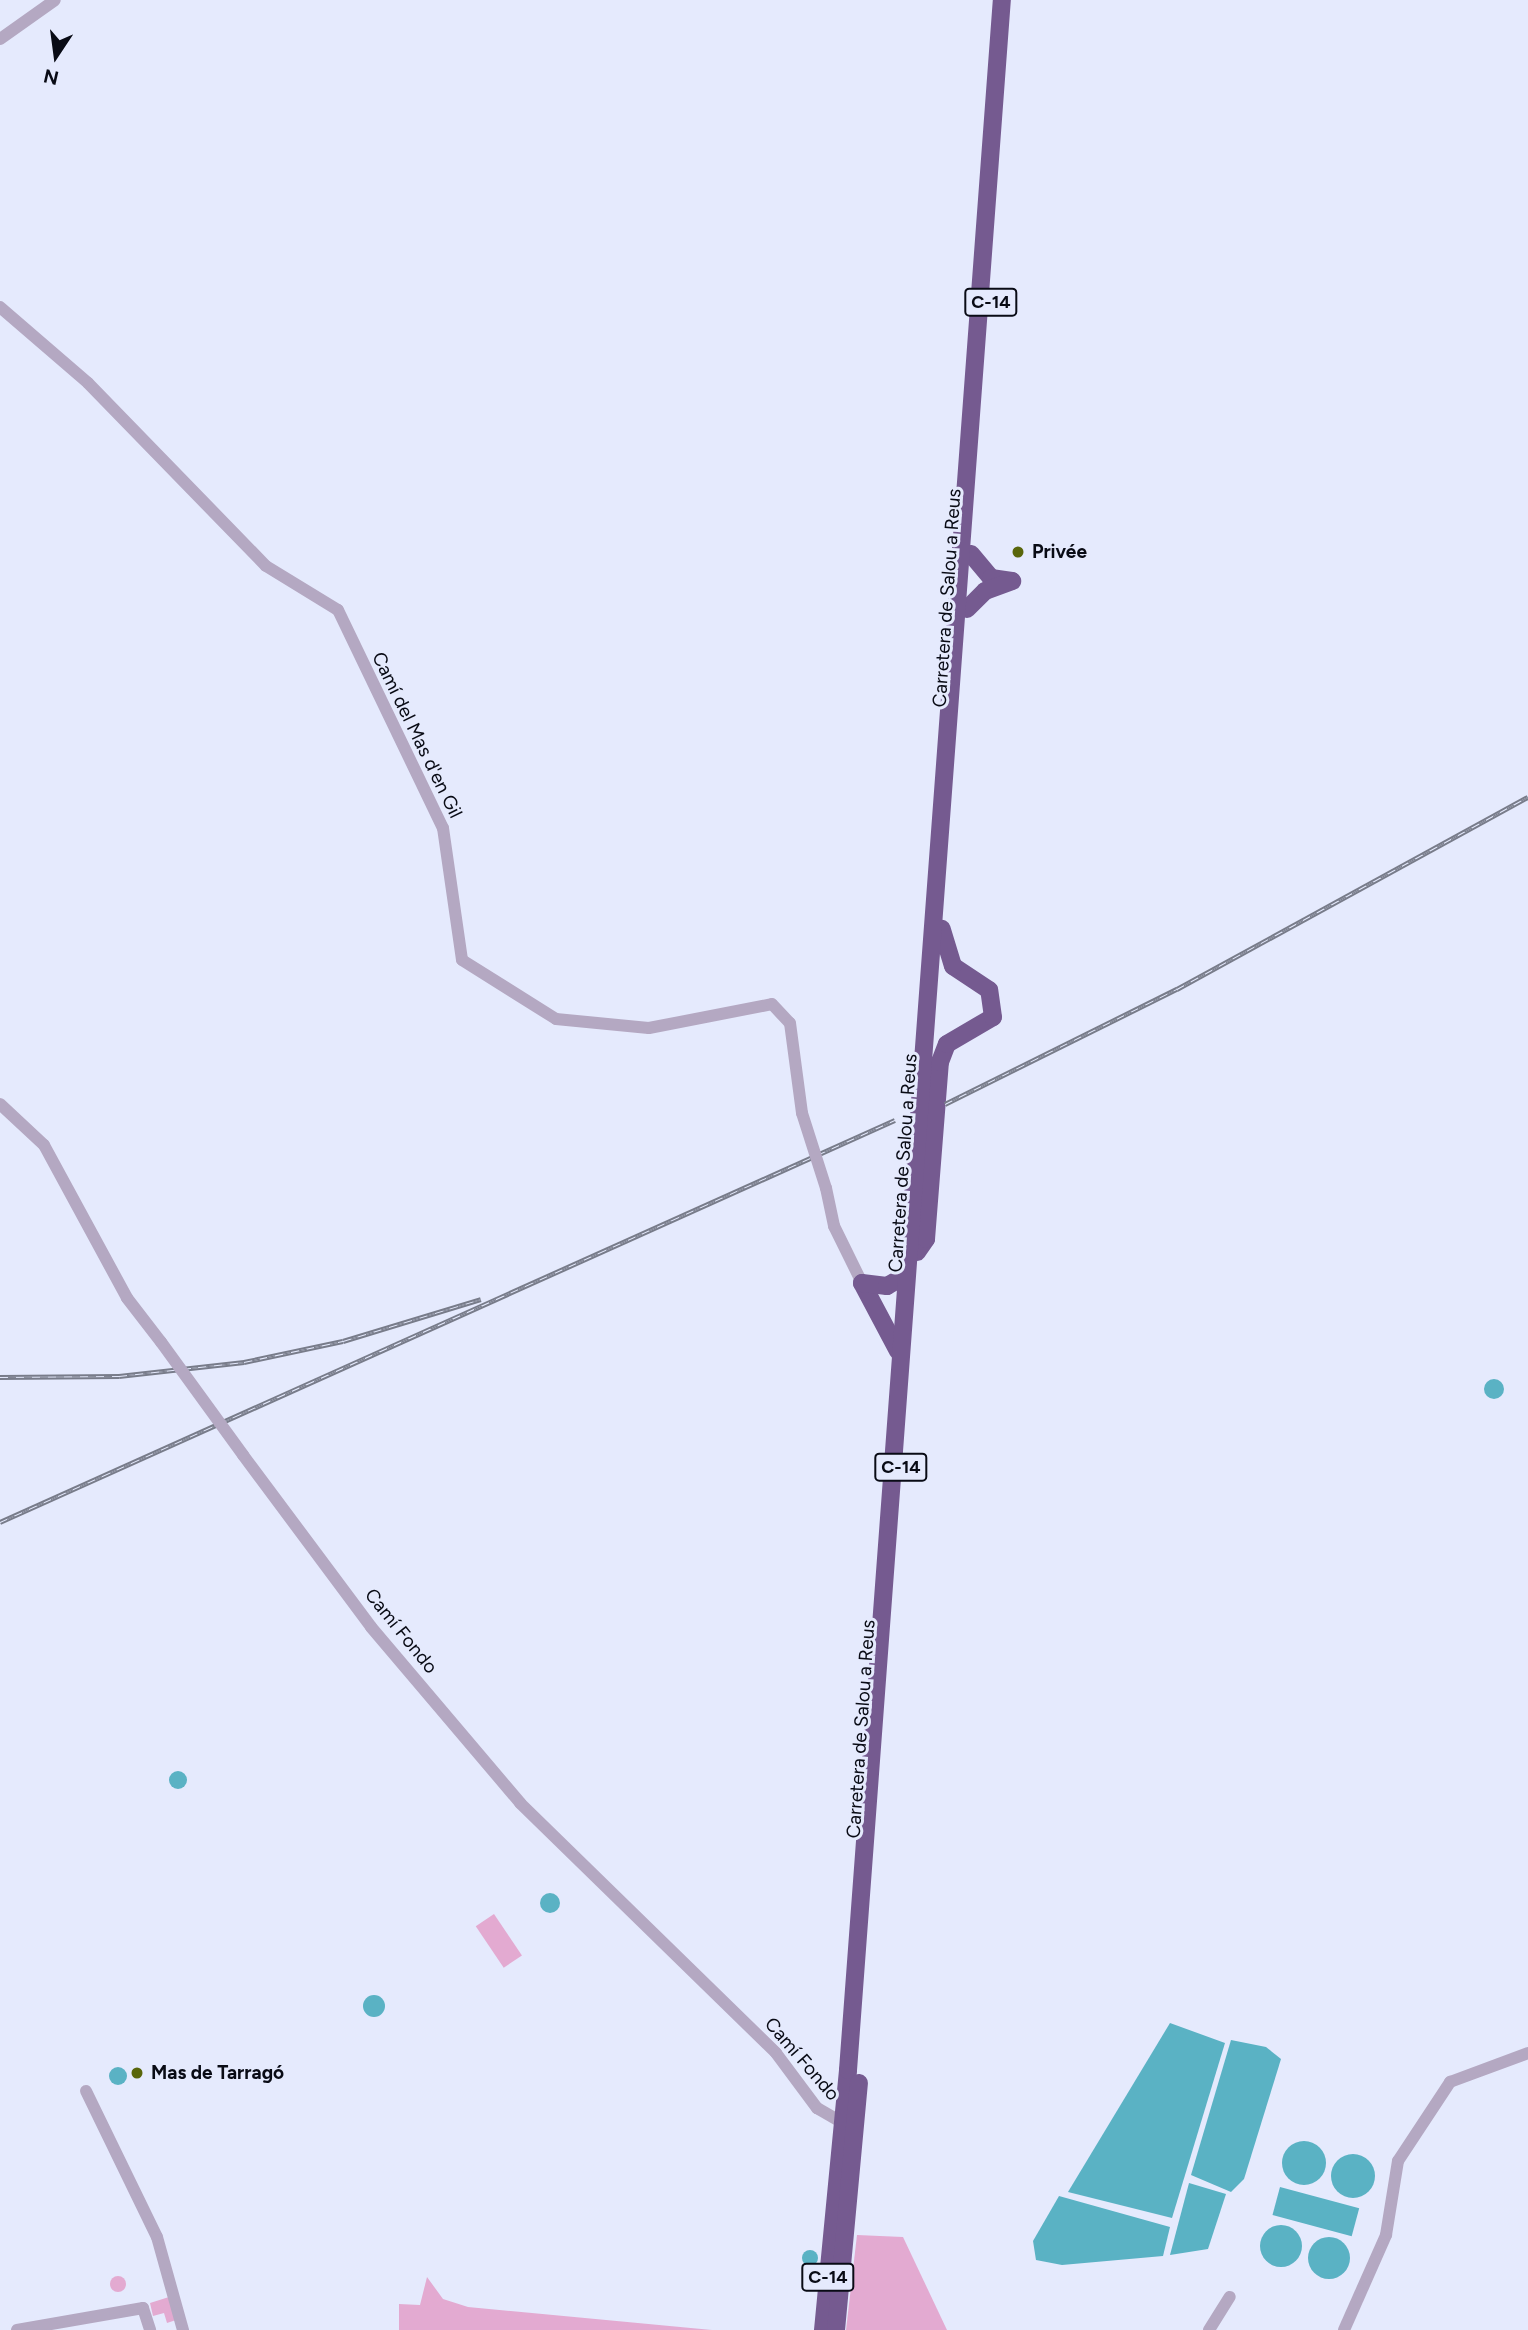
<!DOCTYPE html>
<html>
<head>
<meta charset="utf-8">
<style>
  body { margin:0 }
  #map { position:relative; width:1528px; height:2330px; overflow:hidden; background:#e5eafd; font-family:Figtree,sans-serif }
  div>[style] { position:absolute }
  .green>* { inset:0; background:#e3aad1; transform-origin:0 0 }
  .round { border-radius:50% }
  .water>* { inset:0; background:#5ab2c4; transform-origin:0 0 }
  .minor>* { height:12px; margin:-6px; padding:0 6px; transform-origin:6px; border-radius:6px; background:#b4a8c2 }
  .highway>* { height:18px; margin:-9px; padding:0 9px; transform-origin:9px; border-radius:9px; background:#755a90 }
  .rail>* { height:5px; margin-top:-2.5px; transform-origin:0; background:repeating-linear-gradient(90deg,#e5eafd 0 8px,#787c8a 0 16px); box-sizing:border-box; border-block:2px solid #787c8a }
  .minor-bridge>* { height:12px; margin:-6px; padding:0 6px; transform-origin:6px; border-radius:6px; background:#b4a8c2 }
  .dots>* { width:19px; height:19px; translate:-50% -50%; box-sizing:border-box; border:4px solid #e5eafd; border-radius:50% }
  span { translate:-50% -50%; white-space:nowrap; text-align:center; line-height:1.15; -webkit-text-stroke:6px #e5eafd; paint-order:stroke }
  .shield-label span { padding:2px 5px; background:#e5eafd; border:2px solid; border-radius:5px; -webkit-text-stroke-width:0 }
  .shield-label { font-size:18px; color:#090b15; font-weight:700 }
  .poi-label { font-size:19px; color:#090b15; font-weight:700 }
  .left { translate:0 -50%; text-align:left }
  .street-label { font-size:19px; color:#090b15 }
  .north { position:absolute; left:21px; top:21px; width:70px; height:70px; -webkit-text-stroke:5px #e5eafd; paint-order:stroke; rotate:193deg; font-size:19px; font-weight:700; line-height:28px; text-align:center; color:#090b15 }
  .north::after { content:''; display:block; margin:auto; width:24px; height:32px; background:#090b15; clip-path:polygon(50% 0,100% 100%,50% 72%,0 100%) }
</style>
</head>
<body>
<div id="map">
  <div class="green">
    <i style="left:494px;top:1914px;width:50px;height:22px;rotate:56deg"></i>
    <i style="clip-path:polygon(857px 2235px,903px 2237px,947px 2330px,846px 2330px)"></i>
    <i class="round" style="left:110px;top:2276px;width:16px;height:16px"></i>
    <i style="clip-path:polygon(427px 2277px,443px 2299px,468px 2307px,712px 2330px,399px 2330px,399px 2304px,420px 2305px)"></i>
    <i style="clip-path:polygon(169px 2297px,176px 2320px,167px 2323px,164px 2313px,153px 2316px,150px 2303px)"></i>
  </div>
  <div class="water">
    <i class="round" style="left:1484px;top:1379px;width:20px;height:20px"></i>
    <i class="round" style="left:169px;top:1771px;width:18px;height:18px"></i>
    <i class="round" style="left:540px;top:1893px;width:20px;height:20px"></i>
    <i class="round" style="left:363px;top:1995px;width:22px;height:22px"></i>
    <i style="clip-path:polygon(1170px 2023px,1225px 2043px,1172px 2218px,1068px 2192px)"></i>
    <i style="clip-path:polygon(1231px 2040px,1266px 2047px,1281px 2059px,1244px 2179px,1231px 2192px,1191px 2175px)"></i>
    <i class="round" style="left:109px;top:2067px;width:18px;height:18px"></i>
    <i class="round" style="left:1282px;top:2141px;width:44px;height:44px"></i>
    <i class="round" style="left:1331px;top:2154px;width:44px;height:44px"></i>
    <i style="clip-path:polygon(1189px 2183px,1226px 2194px,1208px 2249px,1170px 2255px)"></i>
    <i style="left:1280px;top:2187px;width:82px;height:29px;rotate:15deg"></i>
    <i style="clip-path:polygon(1059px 2196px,1170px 2227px,1163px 2256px,1062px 2265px,1036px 2260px,1033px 2241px)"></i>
    <i class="round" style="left:1260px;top:2225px;width:42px;height:42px"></i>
    <i class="round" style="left:1308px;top:2237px;width:42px;height:42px"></i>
    <i class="round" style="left:802px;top:2250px;width:16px;height:16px"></i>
  </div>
  <div class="minor">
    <i style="left:0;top:39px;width:67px;rotate:-35.3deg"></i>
    <i style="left:0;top:307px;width:116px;rotate:40.8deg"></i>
    <i style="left:88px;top:383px;width:255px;rotate:45.8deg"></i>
    <i style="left:266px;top:566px;width:84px;rotate:31.4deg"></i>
    <i style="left:338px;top:610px;width:242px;rotate:64.3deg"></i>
    <i style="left:443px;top:828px;width:133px;rotate:81.8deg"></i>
    <i style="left:462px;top:960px;width:111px;rotate:32.1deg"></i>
    <i style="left:556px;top:1019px;width:93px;rotate:5.5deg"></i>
    <i style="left:649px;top:1028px;width:125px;rotate:-11deg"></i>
    <i style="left:772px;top:1004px;width:26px;rotate:47deg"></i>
    <i style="left:790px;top:1023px;width:91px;rotate:82.4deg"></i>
    <i style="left:0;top:1104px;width:60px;rotate:43deg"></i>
    <i style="left:44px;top:1145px;width:174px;rotate:61.5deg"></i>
    <i style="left:127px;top:1298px;width:56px;rotate:52.3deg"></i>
    <i style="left:826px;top:1188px;width:39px;rotate:78deg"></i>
    <i style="left:834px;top:1226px;width:64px;rotate:63.8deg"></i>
    <i style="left:243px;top:1455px;width:214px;rotate:53.3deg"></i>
    <i style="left:371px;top:1627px;width:231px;rotate:49.7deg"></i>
    <i style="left:520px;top:1803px;width:358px;rotate:44.3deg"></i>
    <i style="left:776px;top:2053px;width:69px;rotate:53.3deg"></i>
    <i style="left:817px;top:2108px;width:30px;rotate:30deg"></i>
    <i style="left:86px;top:2091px;width:162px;rotate:64.1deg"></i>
    <i style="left:157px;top:2237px;width:97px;rotate:74.4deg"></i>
    <i style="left:17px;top:2330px;width:128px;rotate:-9.9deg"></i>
    <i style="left:143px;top:2308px;width:23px;rotate:72deg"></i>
    <i style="left:1209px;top:2330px;width:39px;rotate:-58deg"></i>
    <i style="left:1344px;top:2330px;width:104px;rotate:-66.1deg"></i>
    <i style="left:1386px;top:2235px;width:75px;rotate:-80.8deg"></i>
    <i style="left:1398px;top:2161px;width:95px;rotate:-56.6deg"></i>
    <i style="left:1450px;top:2082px;width:83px;rotate:-20.4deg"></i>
  </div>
  <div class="highway">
    <i style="left:971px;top:554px;width:31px;rotate:50deg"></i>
    <i style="left:991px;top:578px;width:21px;rotate:8deg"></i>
    <i style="left:967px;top:609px;width:25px;rotate:-45deg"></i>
    <i style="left:985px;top:591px;width:29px;rotate:-20deg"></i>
    <i style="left:917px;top:1252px;width:16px;rotate:-55deg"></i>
    <i style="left:926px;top:1239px;width:178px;rotate:-85.5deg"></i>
    <i style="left:940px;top:1062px;width:19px;rotate:-69deg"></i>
    <i style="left:947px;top:1044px;width:53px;rotate:-30.4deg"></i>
    <i style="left:993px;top:1017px;width:27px;rotate:-98deg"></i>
    <i style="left:989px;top:990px;width:43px;rotate:-146.3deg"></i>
    <i style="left:953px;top:966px;width:39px;rotate:-107deg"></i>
    <i style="left:862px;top:1283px;width:77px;rotate:62.1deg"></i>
    <i style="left:862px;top:1283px;width:25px;rotate:7deg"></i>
    <i style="left:887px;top:1286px;width:22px;rotate:-30deg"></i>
    <i style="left:823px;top:2330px;width:261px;rotate:-84.5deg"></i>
    <i style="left:848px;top:2070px;width:2076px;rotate:-85.75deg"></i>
    <i style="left:836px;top:2330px;width:248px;rotate:-84.7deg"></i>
  </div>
  <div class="rail">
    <i style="left:945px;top:1104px;width:259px;rotate:-26.4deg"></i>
    <i style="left:1177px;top:989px;width:400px;rotate:-28.7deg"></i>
    <i style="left:0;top:1377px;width:119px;rotate:-0.5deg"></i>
    <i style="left:119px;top:1376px;width:126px;rotate:-6.4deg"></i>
    <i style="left:244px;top:1362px;width:101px;rotate:-12deg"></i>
    <i style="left:343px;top:1341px;width:144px;rotate:-16.9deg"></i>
    <i style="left:0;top:1522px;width:981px;rotate:-24.19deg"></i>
  </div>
  <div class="minor-bridge">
    <i style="left:802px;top:1113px;width:79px;rotate:72.3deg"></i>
    <i style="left:161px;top:1342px;width:140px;rotate:54deg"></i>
  </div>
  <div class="dots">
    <i style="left:1018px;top:552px;background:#59660b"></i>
    <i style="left:137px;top:2073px;background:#59660b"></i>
  </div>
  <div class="shield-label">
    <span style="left:991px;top:302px">C-14</span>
    <span style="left:901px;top:1467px">C-14</span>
    <span style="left:828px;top:2277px">C-14</span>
  </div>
  <div class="poi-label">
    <span class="left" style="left:1032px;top:552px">Privée</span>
    <span class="left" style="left:151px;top:2073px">Mas de Tarragó</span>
  </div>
  <div class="street-label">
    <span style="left:947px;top:598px;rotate:-86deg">Carretera de Salou a Reus</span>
    <span style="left:417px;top:735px;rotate:64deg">Camí del Mas d'en Gil</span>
    <span style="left:903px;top:1163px;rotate:-86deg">Carretera de Salou a Reus</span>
    <span style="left:401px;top:1631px;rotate:51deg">Camí Fondo</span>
    <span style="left:861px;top:1729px;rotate:-86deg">Carretera de Salou a Reus</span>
    <span style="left:802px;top:2059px;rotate:49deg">Camí Fondo</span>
  </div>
  <div class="north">N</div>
</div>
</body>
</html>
